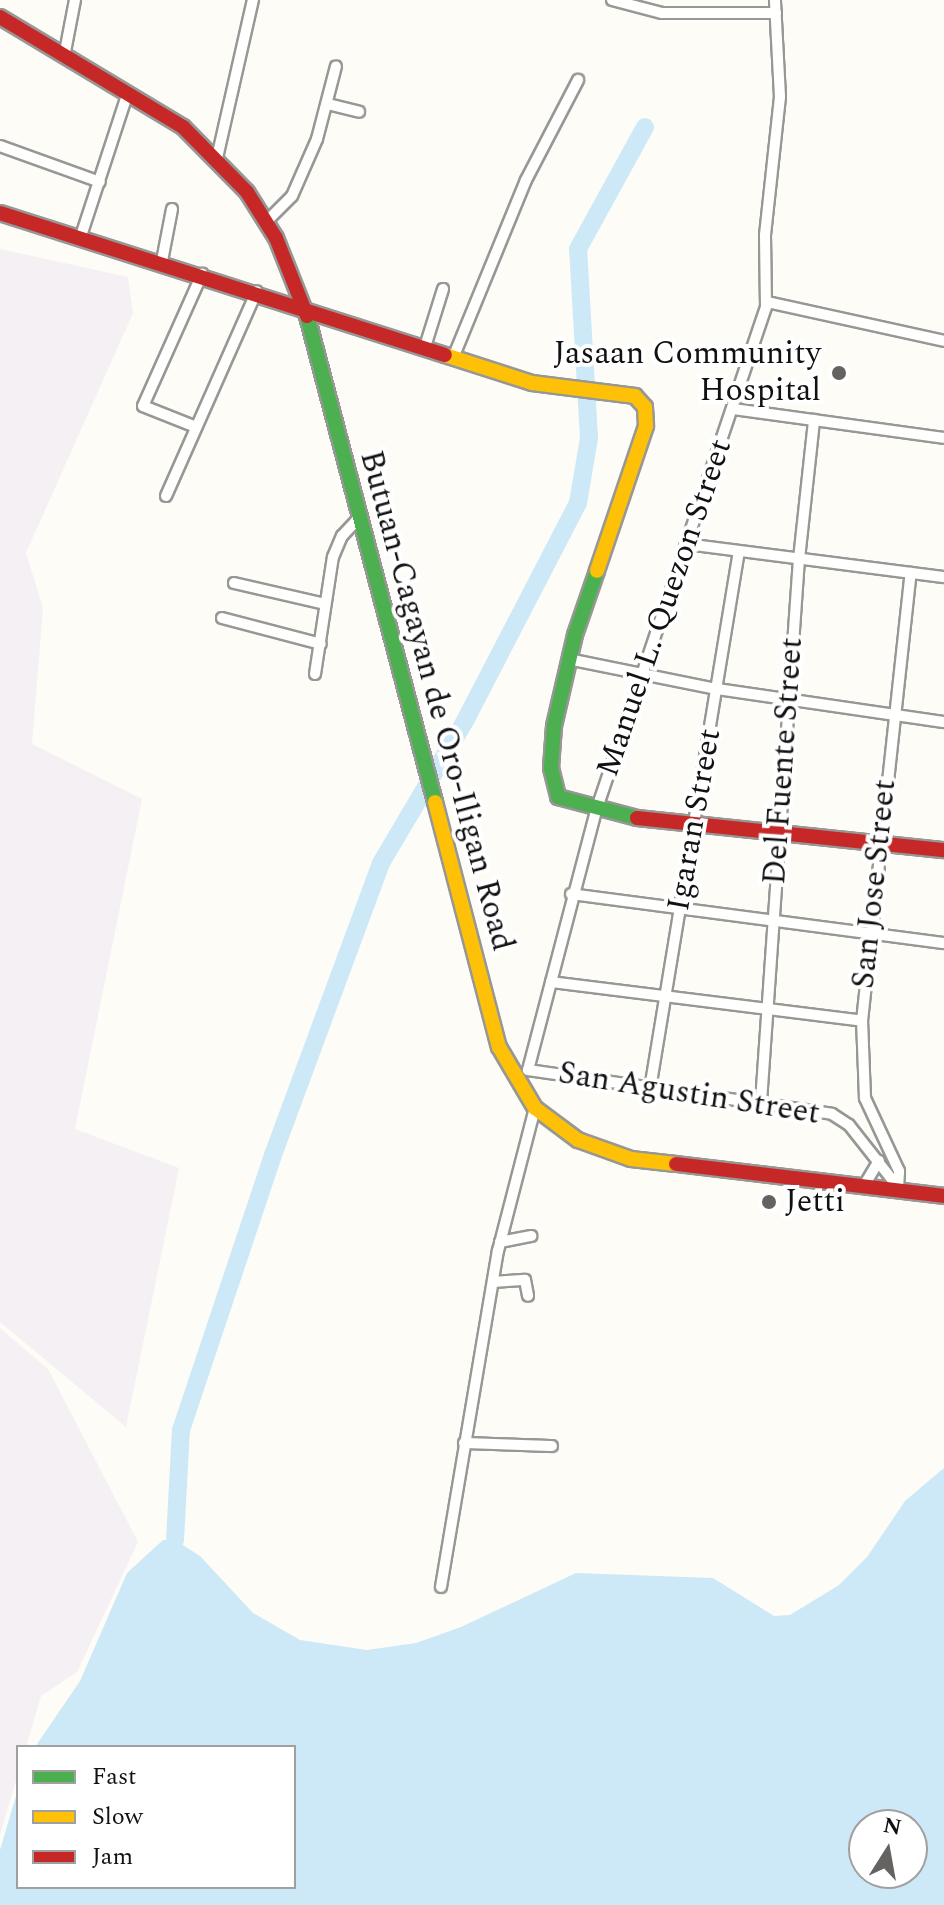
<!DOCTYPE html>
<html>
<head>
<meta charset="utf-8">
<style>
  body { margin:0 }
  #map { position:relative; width:944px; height:1905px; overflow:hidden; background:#fdfcf7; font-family:Spectral,serif }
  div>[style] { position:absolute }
  .industrial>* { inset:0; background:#f5f0f3 }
  .water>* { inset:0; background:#cde8f7 }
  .river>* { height:18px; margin:-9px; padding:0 9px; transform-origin:9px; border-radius:9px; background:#cde8f7 }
  .roads { filter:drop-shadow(2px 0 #979795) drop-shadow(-2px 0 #979795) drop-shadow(0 2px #979795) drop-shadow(0 -2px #979795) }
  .street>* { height:10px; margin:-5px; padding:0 5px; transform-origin:5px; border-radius:5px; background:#fffffe }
  .fast>* { height:14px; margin:-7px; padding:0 7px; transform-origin:7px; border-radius:7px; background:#4caf50 }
  .slow>* { height:14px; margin:-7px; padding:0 7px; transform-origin:7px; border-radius:7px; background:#ffc107 }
  .jam>* { height:14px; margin:-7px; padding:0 7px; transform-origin:7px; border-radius:7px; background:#c62828 }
  .dots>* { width:22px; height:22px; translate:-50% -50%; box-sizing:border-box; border:4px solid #fff; border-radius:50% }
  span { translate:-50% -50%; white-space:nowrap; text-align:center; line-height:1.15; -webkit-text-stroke:8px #fff; paint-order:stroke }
  .poi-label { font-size:32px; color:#111 }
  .right { translate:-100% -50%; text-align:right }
  .left { translate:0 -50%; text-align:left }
  .street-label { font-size:32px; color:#111 }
  .legend { position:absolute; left:16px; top:1745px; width:280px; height:144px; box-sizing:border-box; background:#fff; border:2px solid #a0a0a0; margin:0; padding:10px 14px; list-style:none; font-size:24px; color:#111 }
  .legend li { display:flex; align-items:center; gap:16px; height:40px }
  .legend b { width:40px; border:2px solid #a0a0a0 }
  .north { position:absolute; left:848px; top:1809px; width:80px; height:80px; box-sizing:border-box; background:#fff; border:2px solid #a0a0a0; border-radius:50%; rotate:11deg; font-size:22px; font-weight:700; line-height:32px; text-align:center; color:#111 }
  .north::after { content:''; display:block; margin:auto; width:28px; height:36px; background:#646362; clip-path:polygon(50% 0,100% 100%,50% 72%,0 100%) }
</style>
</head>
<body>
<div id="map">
  <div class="industrial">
    <i style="clip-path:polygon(0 249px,128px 277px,133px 313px,26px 553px,43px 608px,32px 744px,142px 799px,75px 1129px,179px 1168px,126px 1427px,0 1322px)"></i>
    <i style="clip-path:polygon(0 1328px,48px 1369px,138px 1542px,77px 1672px,41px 1696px,26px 1747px,18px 1747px,18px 1774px,0 1835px)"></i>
  </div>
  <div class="water">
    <i style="clip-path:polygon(evenodd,944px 1468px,944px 1905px,0 1905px,0 1850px,18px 1789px,18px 1887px,294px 1887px,294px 1747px,35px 1747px,80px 1681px,127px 1573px,163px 1540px,175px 1540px,200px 1556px,253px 1613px,300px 1640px,367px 1650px,416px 1643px,461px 1627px,576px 1573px,713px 1578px,774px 1616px,790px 1615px,839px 1585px,867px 1557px,905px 1501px,944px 1468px,864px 1825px,912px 1825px,912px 1873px,864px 1873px,864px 1825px)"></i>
  </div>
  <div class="river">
    <i style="left:175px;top:1540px;width:110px;rotate:-86.9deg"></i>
    <i style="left:181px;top:1430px;width:290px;rotate:-71.5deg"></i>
    <i style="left:273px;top:1155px;width:311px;rotate:-69.7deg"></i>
    <i style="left:381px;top:863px;width:167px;rotate:-59.4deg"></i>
    <i style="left:466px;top:719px;width:243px;rotate:-62.6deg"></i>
    <i style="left:578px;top:503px;width:66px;rotate:-80.4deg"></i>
    <i style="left:589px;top:438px;width:189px;rotate:-93.3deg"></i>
    <i style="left:578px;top:249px;width:139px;rotate:-61.2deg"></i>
  </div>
  <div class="roads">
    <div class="street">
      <i style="left:612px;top:0;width:52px;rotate:14.6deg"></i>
      <i style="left:662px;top:13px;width:114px"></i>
      <i style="left:64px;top:57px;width:58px;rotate:-79.1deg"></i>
      <i style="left:328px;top:104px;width:32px;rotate:14deg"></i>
      <i style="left:0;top:146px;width:106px;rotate:19.8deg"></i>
      <i style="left:217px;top:158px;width:162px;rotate:-77.2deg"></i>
      <i style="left:267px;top:221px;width:35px;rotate:-45deg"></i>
      <i style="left:292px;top:196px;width:62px;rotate:-66.3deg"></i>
      <i style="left:317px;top:139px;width:75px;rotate:-75.4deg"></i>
      <i style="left:81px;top:236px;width:151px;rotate:-71.9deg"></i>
      <i style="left:162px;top:261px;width:53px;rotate:-79.1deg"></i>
      <i style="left:767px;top:302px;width:181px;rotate:12.4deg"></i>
      <i style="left:424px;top:350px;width:64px;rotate:-72.7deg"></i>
      <i style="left:453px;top:358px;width:192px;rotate:-67.7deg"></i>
      <i style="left:526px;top:180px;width:113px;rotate:-62.5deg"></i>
      <i style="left:733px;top:409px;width:213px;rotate:7.8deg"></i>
      <i style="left:196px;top:427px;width:57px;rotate:-158.4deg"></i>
      <i style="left:143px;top:406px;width:145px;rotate:-65.9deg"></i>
      <i style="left:166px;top:496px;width:224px;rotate:-66.1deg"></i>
      <i style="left:686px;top:544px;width:260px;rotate:7.3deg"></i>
      <i style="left:234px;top:583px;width:93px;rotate:13deg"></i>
      <i style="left:222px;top:618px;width:102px;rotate:14.7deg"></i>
      <i style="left:568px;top:659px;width:152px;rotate:11.4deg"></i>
      <i style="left:717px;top:689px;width:229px;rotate:8.3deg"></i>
      <i style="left:315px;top:674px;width:118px;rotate:-81.3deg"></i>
      <i style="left:333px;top:557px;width:23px;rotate:-67deg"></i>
      <i style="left:342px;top:536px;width:26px;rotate:-47deg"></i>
      <i style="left:571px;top:894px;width:376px;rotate:7.5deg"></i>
      <i style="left:551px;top:982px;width:313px;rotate:7.1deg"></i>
      <i style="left:528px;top:1070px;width:268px;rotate:-75.3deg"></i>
      <i style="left:596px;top:811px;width:532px;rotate:-71.36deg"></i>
      <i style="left:766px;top:307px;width:72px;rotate:-90.8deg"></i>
      <i style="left:765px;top:235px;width:139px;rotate:-83.8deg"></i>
      <i style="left:780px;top:97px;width:97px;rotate:-93deg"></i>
      <i style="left:528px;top:1070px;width:307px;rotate:8.2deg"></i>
      <i style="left:832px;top:1114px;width:20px;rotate:33deg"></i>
      <i style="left:849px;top:1125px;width:79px;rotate:51.7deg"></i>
      <i style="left:650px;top:1089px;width:545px;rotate:-80.61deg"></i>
      <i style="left:761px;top:1102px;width:544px;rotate:-86deg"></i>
      <i style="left:799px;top:559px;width:140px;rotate:-83.8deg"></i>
      <i style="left:865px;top:1184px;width:27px;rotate:-59deg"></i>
      <i style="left:898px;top:1187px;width:16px;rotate:-86deg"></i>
      <i style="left:899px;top:1171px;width:81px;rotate:-115deg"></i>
      <i style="left:865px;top:1098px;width:77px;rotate:-92.2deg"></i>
      <i style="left:862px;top:1021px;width:451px;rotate:-83.8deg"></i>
      <i style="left:500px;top:1242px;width:32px;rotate:-11deg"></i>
      <i style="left:493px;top:1282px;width:32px;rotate:-4deg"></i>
      <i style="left:525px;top:1280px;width:16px;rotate:79deg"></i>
      <i style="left:464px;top:1443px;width:88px;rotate:2deg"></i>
      <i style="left:441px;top:1587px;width:341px;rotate:-80.4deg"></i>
      <i style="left:498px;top:1251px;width:148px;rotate:-75.5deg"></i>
    </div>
    <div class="fast">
      <i style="left:307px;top:316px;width:503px;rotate:75.24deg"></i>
      <i style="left:597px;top:571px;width:68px;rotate:109deg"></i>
      <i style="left:575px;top:635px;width:93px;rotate:103deg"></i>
      <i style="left:554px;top:726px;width:42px;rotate:94.1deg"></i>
      <i style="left:551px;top:768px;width:30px;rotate:76deg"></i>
      <i style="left:558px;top:797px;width:82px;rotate:14.9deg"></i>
    </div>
    <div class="slow">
      <i style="left:445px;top:355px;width:91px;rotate:17.8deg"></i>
      <i style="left:532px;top:383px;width:104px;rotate:7.2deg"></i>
      <i style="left:635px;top:396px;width:15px;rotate:48deg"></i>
      <i style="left:645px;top:407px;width:19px;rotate:87deg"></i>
      <i style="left:646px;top:426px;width:153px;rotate:108.7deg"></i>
      <i style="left:435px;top:802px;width:253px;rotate:75.4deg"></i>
      <i style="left:499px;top:1047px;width:71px;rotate:59.5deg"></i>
      <i style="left:535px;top:1108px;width:54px;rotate:36.7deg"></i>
      <i style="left:578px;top:1140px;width:56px;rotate:19.7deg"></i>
      <i style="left:631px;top:1159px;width:45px;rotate:6.3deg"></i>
    </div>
    <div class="jam">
      <i style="left:0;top:17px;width:214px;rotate:31deg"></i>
      <i style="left:183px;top:127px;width:91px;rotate:45.4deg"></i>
      <i style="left:247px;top:192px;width:54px;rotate:57.8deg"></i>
      <i style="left:276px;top:238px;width:84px;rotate:68.3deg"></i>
      <i style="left:0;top:213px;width:467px;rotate:17.7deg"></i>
      <i style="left:637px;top:818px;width:309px;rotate:6deg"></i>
      <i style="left:676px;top:1164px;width:270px;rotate:6.8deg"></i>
    </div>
  </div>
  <div class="dots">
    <i style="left:839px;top:373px;background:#646362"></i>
    <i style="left:769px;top:1202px;background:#646362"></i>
  </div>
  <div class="poi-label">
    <span class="right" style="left:821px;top:373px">Jasaan Community<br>Hospital</span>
    <span class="left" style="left:785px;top:1202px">Jetti</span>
  </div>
  <div class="street-label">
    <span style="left:665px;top:608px;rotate:-71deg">Manuel L. Quezon Street</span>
    <span style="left:436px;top:701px;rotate:75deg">Butuan-Cagayan de Oro-Iligan Road</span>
    <span style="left:784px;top:761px;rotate:-86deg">Del Fuente Street</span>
    <span style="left:695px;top:820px;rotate:-80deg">Igaran Street</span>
    <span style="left:875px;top:884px;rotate:-84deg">San Jose Street</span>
    <span style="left:689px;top:1094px;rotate:9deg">San Agustin Street</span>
  </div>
  <ul class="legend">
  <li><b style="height:10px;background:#4caf50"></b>Fast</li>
  <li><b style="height:10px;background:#ffc107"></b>Slow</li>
  <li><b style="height:10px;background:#c62828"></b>Jam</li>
  </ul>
  <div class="north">N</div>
</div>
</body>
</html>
